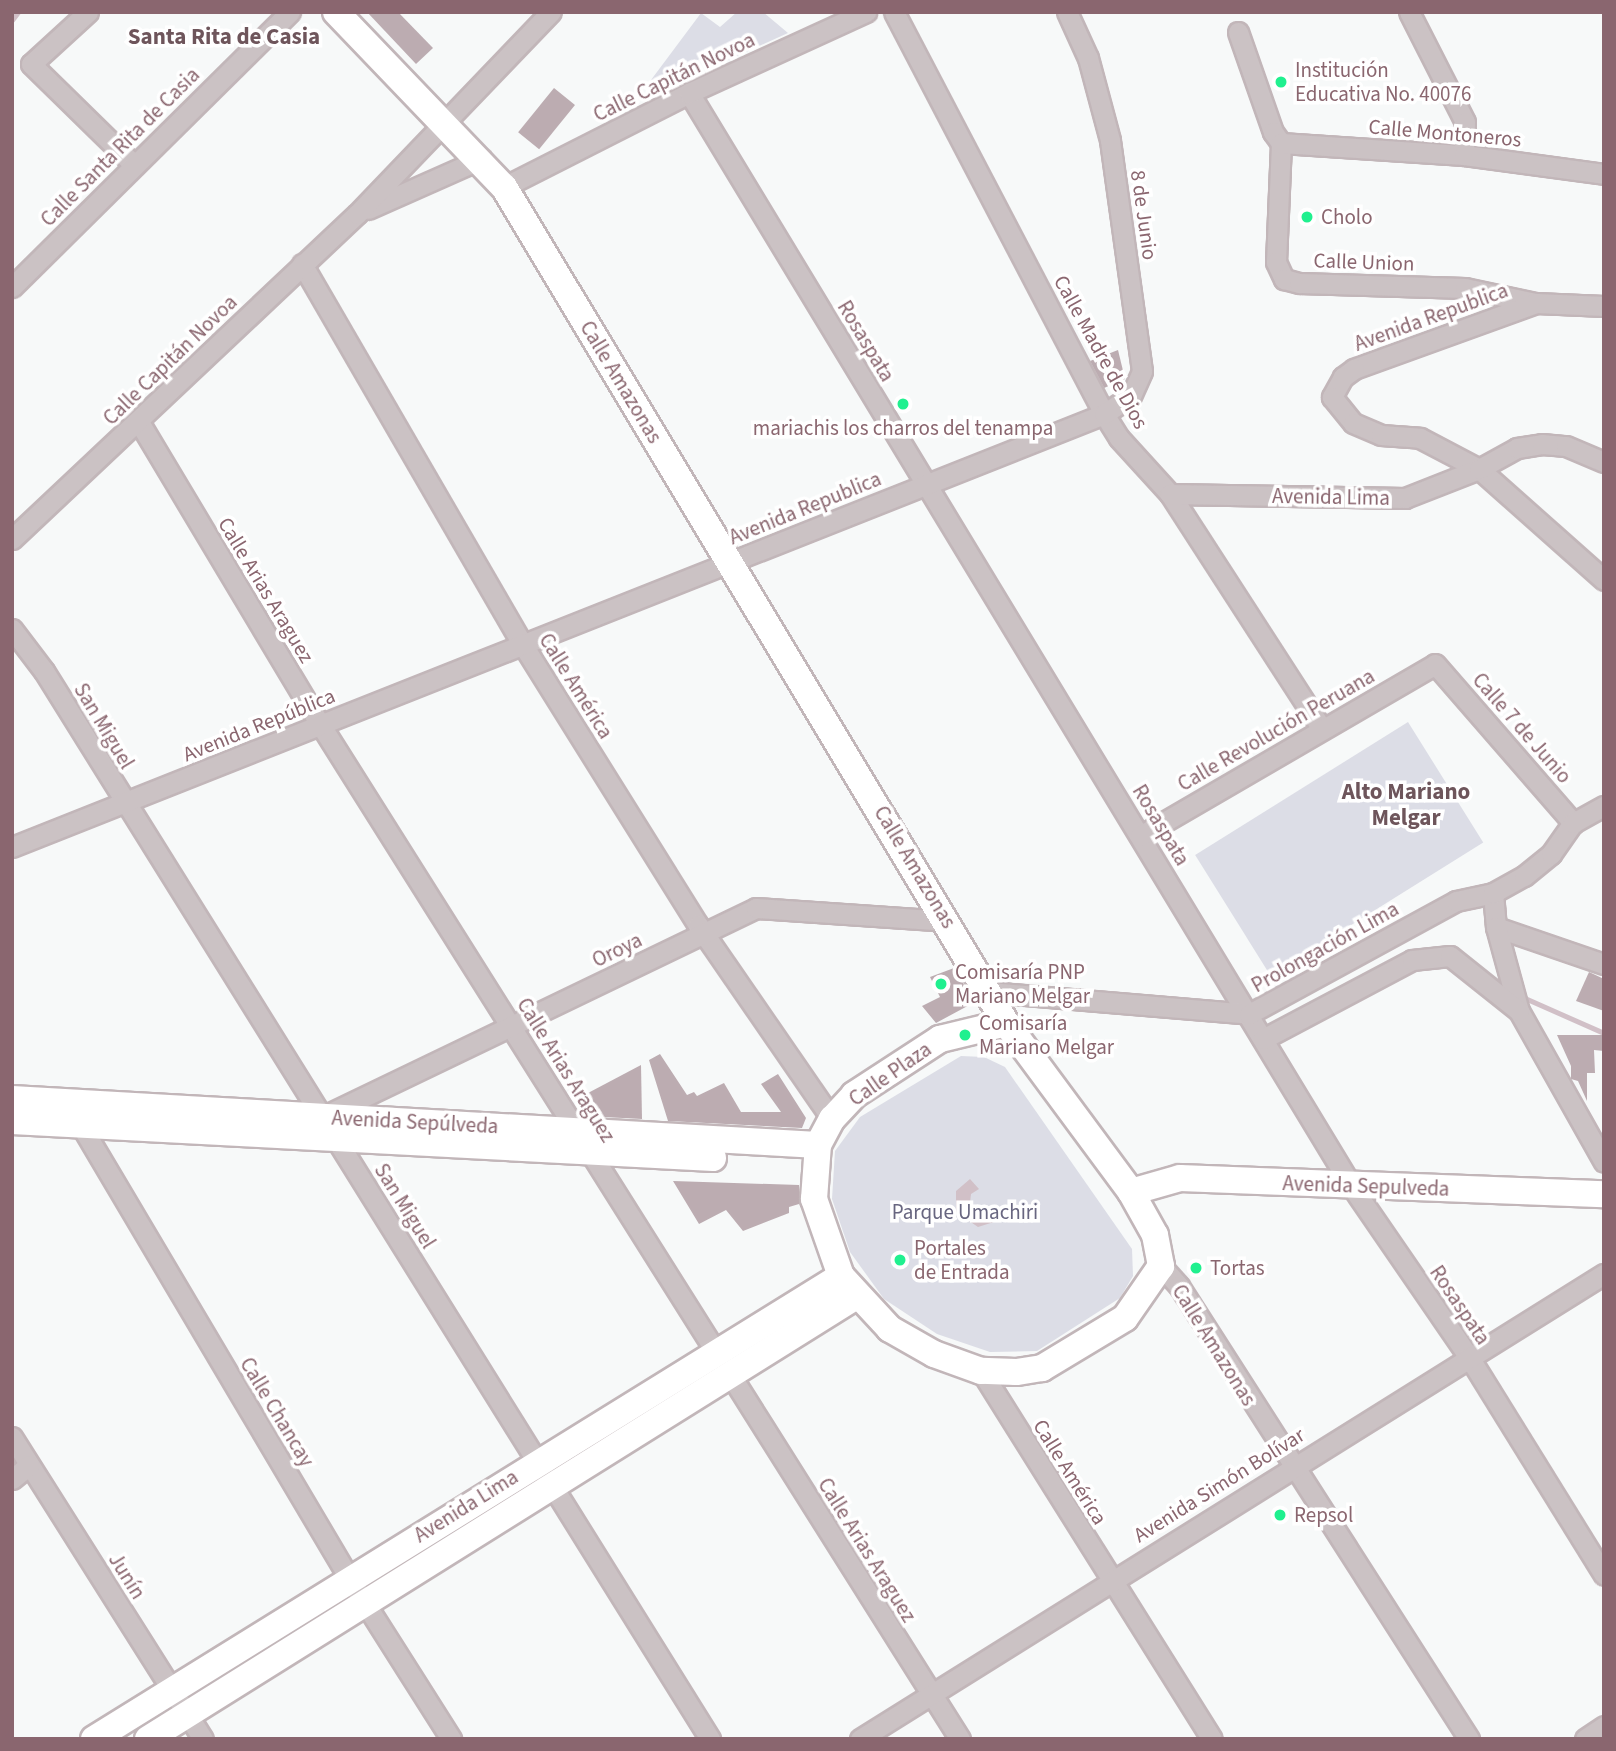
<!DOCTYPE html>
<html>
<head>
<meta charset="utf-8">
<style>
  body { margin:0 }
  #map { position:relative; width:1616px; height:1751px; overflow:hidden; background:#f7f9f9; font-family:"Source Sans 3",sans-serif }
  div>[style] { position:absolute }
  .green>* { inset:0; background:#dcdde6; transform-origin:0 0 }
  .water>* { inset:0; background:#d1c0c7 }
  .stream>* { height:5px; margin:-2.5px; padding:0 2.5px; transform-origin:2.5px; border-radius:2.5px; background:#d1c0c7 }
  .building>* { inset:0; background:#bcacb1; transform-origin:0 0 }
  .roads { filter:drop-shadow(2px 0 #c2b6b9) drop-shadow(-2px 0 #c2b6b9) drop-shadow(0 2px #c2b6b9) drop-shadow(0 -2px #c2b6b9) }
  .street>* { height:19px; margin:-9.5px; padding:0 9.5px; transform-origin:9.5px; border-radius:9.5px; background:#cbc2c4 }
  .secondary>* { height:26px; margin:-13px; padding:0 13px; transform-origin:13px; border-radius:13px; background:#fff }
  .dots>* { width:19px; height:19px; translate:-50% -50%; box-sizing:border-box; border:4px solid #fff; border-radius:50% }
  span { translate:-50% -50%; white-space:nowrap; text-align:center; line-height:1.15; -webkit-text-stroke:7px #fff; paint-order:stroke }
  .poi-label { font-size:21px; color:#8a666f }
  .left { translate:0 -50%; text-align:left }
  .street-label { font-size:21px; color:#8a666f }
  .park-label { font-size:21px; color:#686680 }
  .neighbourhood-label { font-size:23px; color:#6e555b; font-weight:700 }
  .frame { position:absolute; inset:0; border:14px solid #8a666f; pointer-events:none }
</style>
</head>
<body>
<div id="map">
  <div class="green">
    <i style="clip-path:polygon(737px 12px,763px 12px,788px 33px,715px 66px,708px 55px,648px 84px,701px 13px,720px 27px)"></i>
    <i style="left:1408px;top:722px;width:142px;height:251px;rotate:58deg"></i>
    <i style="clip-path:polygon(961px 1056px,984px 1057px,1005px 1067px,1132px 1249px,1133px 1276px,1120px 1298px,1037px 1351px,990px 1352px,937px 1334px,884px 1299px,850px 1252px,832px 1199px,835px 1151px,860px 1117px)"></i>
  </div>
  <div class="water">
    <i style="clip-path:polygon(970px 1179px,979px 1189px,971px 1194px,970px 1203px,976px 1209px,986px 1213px,990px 1209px,997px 1221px,978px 1227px,956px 1212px,956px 1191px)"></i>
  </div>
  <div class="stream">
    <i style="left:12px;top:20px;width:10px;rotate:-53deg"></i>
    <i style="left:1520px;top:996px;width:92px;rotate:23.8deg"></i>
  </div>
  <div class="building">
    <i style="clip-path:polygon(367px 12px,398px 12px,433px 48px,416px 64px)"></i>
    <i style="left:554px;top:88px;width:27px;height:57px;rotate:39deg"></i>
    <i style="clip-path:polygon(1118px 350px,1125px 379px,1104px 388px,1090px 361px)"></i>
    <i style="clip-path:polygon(954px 968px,975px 1002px,936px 1023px,922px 1006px,940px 997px,930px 977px)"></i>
    <i style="clip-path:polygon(1589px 972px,1604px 979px,1604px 1011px,1576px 1001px)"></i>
    <i style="clip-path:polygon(1557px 1035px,1604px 1035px,1604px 1051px,1594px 1050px,1595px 1073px,1587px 1073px,1587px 1101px,1578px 1081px,1571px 1079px,1571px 1066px)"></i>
    <i style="clip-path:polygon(660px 1054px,687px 1095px,694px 1092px,697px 1096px,724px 1083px,741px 1112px,781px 1112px,761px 1084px,778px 1074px,806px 1118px,802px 1128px,668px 1121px,649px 1060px)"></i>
    <i style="clip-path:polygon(641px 1065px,642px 1119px,603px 1117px,588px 1093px)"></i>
    <i style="clip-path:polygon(673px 1181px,799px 1185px,799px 1204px,789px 1207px,789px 1213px,743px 1231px,726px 1210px,699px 1224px)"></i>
  </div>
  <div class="roads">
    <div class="street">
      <i style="left:88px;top:12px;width:77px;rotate:137.6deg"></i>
      <i style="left:31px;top:64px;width:143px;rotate:44.4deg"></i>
      <i style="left:894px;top:12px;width:454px;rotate:62.4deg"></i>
      <i style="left:1104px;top:414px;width:28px;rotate:58deg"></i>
      <i style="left:1119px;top:438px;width:76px;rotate:47.7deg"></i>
      <i style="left:1170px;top:494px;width:280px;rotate:57.1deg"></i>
      <i style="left:1409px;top:12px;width:123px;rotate:63deg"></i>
      <i style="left:1465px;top:122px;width:33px;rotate:92deg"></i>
      <i style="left:1238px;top:32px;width:106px;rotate:70.7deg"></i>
      <i style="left:1273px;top:132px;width:14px;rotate:54deg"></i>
      <i style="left:689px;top:93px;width:1279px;rotate:58.78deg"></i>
      <i style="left:1352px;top:1187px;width:206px;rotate:55.5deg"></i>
      <i style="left:1469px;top:1357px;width:256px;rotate:58.2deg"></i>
      <i style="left:1281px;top:143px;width:119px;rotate:92.4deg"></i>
      <i style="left:1276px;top:262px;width:19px;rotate:65deg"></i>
      <i style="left:1284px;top:279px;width:16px;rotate:15deg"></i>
      <i style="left:1299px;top:283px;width:166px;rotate:1.7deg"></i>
      <i style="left:1465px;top:288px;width:72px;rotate:12.1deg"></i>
      <i style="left:1281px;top:143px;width:183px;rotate:3.8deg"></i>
      <i style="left:1464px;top:155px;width:141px;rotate:7.7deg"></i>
      <i style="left:504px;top:187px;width:208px;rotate:-26.9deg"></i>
      <i style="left:689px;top:93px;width:195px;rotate:-24.6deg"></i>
      <i style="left:368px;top:209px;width:124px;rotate:-23.9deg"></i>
      <i style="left:302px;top:264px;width:440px;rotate:59.9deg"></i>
      <i style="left:523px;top:645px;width:330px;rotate:58deg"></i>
      <i style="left:698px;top:925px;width:236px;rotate:55.4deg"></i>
      <i style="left:12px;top:287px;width:391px;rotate:-44.7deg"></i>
      <i style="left:1604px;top:306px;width:68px;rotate:-177.5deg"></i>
      <i style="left:1536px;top:303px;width:194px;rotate:160.1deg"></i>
      <i style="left:1354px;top:369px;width:14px;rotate:144deg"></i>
      <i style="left:1343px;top:377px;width:23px;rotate:119deg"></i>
      <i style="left:1332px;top:397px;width:33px;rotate:51deg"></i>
      <i style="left:1353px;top:423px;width:30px;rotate:23deg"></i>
      <i style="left:1381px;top:435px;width:39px;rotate:4deg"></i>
      <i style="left:1420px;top:438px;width:67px;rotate:27.7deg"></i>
      <i style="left:1479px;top:469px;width:167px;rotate:41.6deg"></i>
      <i style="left:139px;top:422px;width:352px;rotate:59.1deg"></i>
      <i style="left:320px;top:724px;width:1200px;rotate:57.77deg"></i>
      <i style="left:1170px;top:494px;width:235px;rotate:1deg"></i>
      <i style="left:1405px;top:498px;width:79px;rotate:-21.4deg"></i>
      <i style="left:1479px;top:469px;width:43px;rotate:-28.9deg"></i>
      <i style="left:1517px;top:448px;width:25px;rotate:-9deg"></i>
      <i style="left:1542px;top:444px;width:24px;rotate:5deg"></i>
      <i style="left:1566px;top:446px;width:41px;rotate:22.8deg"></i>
      <i style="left:12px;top:539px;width:474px;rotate:-43.3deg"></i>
      <i style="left:357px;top:214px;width:280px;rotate:-46.2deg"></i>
      <i style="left:12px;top:629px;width:53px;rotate:52.7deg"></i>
      <i style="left:44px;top:671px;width:1259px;rotate:58.05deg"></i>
      <i style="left:1140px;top:836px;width:341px;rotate:-30.2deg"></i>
      <i style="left:1435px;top:664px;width:211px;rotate:49deg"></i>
      <i style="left:12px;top:847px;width:1175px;rotate:-21.63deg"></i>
      <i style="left:1104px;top:414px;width:32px;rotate:-34deg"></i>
      <i style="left:1131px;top:396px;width:27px;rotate:-66deg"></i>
      <i style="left:1142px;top:371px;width:233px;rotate:-97.9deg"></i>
      <i style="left:1110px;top:140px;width:85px;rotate:-105deg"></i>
      <i style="left:1088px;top:58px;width:51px;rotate:-114.5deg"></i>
      <i style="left:1493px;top:893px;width:34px;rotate:85deg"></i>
      <i style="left:1496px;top:927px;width:114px;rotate:18.9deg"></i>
      <i style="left:1496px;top:927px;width:87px;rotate:74.7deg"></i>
      <i style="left:1519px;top:1011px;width:173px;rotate:60.6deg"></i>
      <i style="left:989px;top:992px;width:261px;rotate:4.8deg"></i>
      <i style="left:1249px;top:1014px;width:236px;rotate:-28.6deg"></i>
      <i style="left:1456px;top:901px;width:38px;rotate:-12deg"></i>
      <i style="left:1493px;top:893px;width:35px;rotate:-29deg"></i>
      <i style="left:1524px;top:876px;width:35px;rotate:-39deg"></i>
      <i style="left:1551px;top:854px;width:38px;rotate:-55deg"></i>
      <i style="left:1573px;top:823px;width:35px;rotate:-29deg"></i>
      <i style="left:1263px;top:1039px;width:169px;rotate:-27.9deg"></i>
      <i style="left:1412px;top:960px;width:38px;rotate:-6deg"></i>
      <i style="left:1450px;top:956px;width:88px;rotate:38.6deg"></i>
      <i style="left:79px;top:1115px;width:9px;rotate:84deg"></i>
      <i style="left:80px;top:1124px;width:528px;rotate:59.35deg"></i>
      <i style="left:349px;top:1578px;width:191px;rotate:57.6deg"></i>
      <i style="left:324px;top:1116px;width:479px;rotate:-25.7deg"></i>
      <i style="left:756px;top:908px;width:193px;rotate:3.9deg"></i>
      <i style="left:1161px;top:1266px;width:27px;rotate:48deg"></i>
      <i style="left:1179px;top:1286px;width:538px;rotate:57.37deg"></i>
      <i style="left:981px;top:1371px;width:434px;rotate:57.9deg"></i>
      <i style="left:12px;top:1437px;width:357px;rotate:57.7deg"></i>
      <i style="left:12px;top:1479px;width:22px;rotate:-39deg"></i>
      <i style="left:860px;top:1739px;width:877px;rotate:-32.01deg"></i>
      <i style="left:1585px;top:1739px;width:23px;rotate:-34deg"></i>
    </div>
    <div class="secondary">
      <i style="left:336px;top:12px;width:243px;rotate:46.2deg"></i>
      <i style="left:504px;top:187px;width:975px;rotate:59.02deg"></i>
      <i style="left:1006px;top:1023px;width:210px;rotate:53.5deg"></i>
      <i style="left:1131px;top:1192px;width:49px;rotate:60.8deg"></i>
      <i style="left:1155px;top:1235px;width:32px;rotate:79deg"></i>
      <i style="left:1161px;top:1266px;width:63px;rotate:124.7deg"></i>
      <i style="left:1125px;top:1318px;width:97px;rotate:148.9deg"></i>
      <i style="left:1042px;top:1368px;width:26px;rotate:171deg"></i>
      <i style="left:1016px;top:1372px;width:35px;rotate:-178deg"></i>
      <i style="left:981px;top:1371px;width:50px;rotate:-160.1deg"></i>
      <i style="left:934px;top:1354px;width:51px;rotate:-150.4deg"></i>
      <i style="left:890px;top:1329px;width:72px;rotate:-132.8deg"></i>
      <i style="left:841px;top:1276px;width:82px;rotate:-109.3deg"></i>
      <i style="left:814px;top:1199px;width:54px;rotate:-85.8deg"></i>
      <i style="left:818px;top:1145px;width:30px;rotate:-62deg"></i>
      <i style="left:832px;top:1119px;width:33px;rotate:-47deg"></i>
      <i style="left:854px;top:1095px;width:103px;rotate:-33.1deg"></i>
      <i style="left:940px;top:1039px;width:68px;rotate:-13.6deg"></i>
      <i style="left:12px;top:1099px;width:807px;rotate:3.27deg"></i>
      <i style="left:12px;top:1121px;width:702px;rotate:3.02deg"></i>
      <i style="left:1131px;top:1192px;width:51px;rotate:-15.9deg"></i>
      <i style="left:1180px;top:1178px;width:424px;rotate:2.2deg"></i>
      <i style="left:94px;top:1739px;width:879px;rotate:-31.79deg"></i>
      <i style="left:148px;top:1739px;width:835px;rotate:-32.03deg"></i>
    </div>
  </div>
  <div class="dots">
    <i style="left:1281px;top:82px;background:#20f08f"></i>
    <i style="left:1307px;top:217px;background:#20f08f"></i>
    <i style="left:903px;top:404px;background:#20f08f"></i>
    <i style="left:941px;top:984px;background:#20f08f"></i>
    <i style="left:965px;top:1035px;background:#20f08f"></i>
    <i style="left:900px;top:1260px;background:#20f08f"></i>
    <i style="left:1196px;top:1268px;background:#20f08f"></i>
    <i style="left:1280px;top:1515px;background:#20f08f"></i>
  </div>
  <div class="poi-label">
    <span class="left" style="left:1295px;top:82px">Institución<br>Educativa No. 40076</span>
    <span class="left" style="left:1321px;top:217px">Cholo</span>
    <span style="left:903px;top:428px">mariachis los charros del tenampa</span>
    <span class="left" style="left:955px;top:984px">Comisaría PNP<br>Mariano Melgar</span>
    <span class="left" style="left:979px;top:1035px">Comisaría<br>Mariano Melgar</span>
    <span class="left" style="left:914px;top:1260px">Portales<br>de Entrada</span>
    <span class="left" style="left:1210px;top:1268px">Tortas</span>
    <span class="left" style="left:1294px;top:1515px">Repsol</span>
  </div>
  <div class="street-label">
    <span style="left:674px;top:77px;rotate:-26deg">Calle Capitán Novoa</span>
    <span style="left:1445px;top:133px;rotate:5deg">Calle Montoneros</span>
    <span style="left:120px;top:147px;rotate:-45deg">Calle Santa Rita de Casia</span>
    <span style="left:1144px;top:215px;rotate:82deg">8 de Junio</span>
    <span style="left:1364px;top:262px;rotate:2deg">Calle Union</span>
    <span style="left:1431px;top:317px;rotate:-20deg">Avenida Republica</span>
    <span style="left:866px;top:341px;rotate:59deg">Rosaspata</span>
    <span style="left:1101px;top:352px;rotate:61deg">Calle Madre de Dios</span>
    <span style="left:170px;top:360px;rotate:-44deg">Calle Capitán Novoa</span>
    <span style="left:621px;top:382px;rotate:59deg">Calle Amazonas</span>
    <span style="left:1331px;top:497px;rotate:1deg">Avenida Lima</span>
    <span style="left:805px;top:508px;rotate:-22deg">Avenida Republica</span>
    <span style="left:266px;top:590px;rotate:59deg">Calle Arias Araguez</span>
    <span style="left:576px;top:686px;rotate:58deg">Calle América</span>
    <span style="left:259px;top:725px;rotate:-22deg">Avenida República</span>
    <span style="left:104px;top:726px;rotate:59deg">San Miguel</span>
    <span style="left:1522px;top:728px;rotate:49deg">Calle 7 de Junio</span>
    <span style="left:1276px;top:730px;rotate:-30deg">Calle Revolución Peruana</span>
    <span style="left:1161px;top:825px;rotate:59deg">Rosaspata</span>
    <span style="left:915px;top:867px;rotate:59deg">Calle Amazonas</span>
    <span style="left:1325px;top:947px;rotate:-29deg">Prolongación Lima</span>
    <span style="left:617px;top:950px;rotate:-26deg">Oroya</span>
    <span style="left:566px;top:1070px;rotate:58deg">Calle Arias Araguez</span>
    <span style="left:890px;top:1074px;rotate:-35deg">Calle Plaza</span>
    <span style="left:415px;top:1122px;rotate:3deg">Avenida Sepúlveda</span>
    <span style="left:1366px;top:1186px;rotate:2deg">Avenida Sepulveda</span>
    <span style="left:405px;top:1206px;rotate:58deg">San Miguel</span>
    <span style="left:1460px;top:1305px;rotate:56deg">Rosaspata</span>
    <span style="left:1214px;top:1345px;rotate:58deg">Calle Amazonas</span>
    <span style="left:277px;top:1412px;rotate:59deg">Calle Chancay</span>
    <span style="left:1070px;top:1472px;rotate:58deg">Calle América</span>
    <span style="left:1219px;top:1485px;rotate:-32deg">Avenida Simón Bolívar</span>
    <span style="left:466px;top:1506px;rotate:-32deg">Avenida Lima</span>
    <span style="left:867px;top:1550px;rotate:58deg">Calle Arias Araguez</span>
    <span style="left:127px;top:1576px;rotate:58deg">Junín</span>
  </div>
  <div class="park-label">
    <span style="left:965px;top:1212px">Parque Umachiri</span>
  </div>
  <div class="neighbourhood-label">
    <span style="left:224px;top:37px">Santa Rita de Casia</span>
    <span style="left:1406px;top:805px">Alto Mariano<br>Melgar</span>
  </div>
  <div class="frame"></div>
</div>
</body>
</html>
